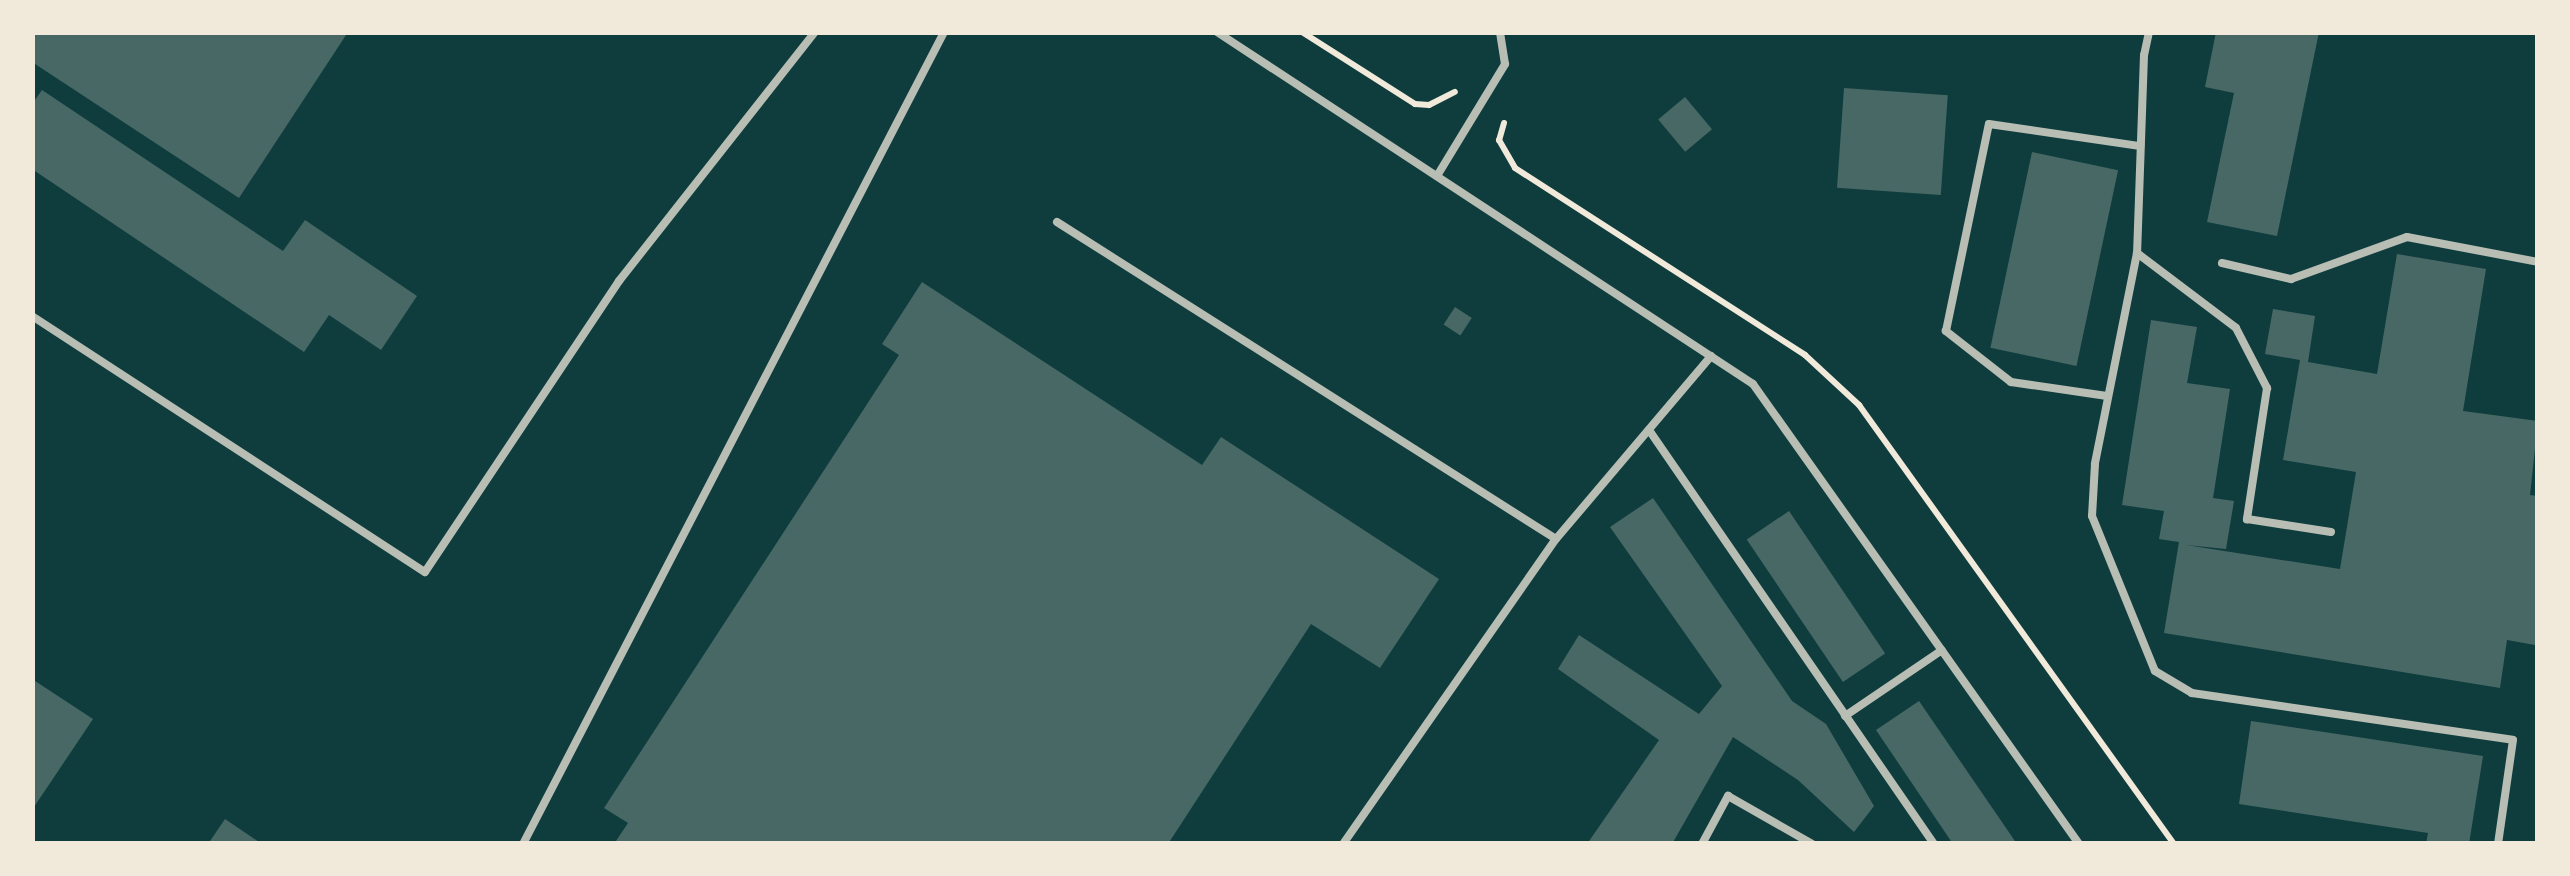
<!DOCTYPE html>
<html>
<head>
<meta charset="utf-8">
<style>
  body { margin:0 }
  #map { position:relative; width:2570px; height:876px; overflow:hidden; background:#0f3d3e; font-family:"DM Sans",sans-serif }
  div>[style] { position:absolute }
  .building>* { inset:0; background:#486865; transform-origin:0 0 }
  .path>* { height:6px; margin:-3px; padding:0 3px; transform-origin:3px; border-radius:3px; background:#f1e9da }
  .service>* { height:8px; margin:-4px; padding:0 4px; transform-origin:4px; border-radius:4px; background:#b8beb3 }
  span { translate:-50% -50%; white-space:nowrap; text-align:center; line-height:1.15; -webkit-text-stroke:8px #f1e9da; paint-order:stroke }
  .frame { position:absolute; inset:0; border:35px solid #f1e9da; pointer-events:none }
</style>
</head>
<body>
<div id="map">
  <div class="building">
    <i style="clip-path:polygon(32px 32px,348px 32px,239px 198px,32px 62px)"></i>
    <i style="clip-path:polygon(2216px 32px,2319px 32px,2277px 236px,2207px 222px,2234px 93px,2205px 87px)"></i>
    <i style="left:1844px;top:88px;width:104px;height:100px;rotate:4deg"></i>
    <i style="clip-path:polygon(42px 90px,283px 251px,305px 220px,417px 296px,381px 350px,329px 315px,304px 352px,32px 169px,32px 104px)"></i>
    <i style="left:1685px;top:97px;width:42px;height:35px;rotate:50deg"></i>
    <i style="left:2032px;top:152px;width:88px;height:200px;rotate:12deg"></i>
    <i style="clip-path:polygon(2397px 254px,2486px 269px,2463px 411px,2538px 421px,2530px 495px,2538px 496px,2538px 629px,2535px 645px,2507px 640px,2500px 688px,2164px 633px,2179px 542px,2159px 539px,2164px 511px,2122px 505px,2151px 320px,2197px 327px,2187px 383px,2230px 389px,2213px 498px,2234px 501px,2226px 549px,2186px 545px,2340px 569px,2356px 472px,2283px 460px,2300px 360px,2265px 354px,2273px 309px,2315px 316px,2308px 362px,2377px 374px)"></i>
    <i style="clip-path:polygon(922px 282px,1202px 465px,1221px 437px,1439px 579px,1380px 668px,1311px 624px,1168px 844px,614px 844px,628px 823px,604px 808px,899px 355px,882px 344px)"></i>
    <i style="left:1455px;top:307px;width:20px;height:21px;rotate:33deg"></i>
    <i style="clip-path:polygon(1653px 498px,1792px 701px,1826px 724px,1874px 806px,1854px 832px,1798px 780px,1733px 737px,1672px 844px,1587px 844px,1659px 740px,1558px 669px,1579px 635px,1699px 714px,1722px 686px,1610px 527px)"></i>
    <i style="left:1789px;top:511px;width:172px;height:51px;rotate:56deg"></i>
    <i style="clip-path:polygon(32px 679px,93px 719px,32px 810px)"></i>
    <i style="clip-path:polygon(1919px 701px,2017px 844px,1953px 844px,1876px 730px)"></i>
    <i style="clip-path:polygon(2251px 721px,2483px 756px,2469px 844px,2426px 844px,2428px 833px,2239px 804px)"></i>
    <i style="clip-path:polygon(225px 819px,262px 844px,208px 844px)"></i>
  </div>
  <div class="path">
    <i style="left:1302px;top:32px;width:134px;rotate:32.5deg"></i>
    <i style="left:1415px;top:104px;width:14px;rotate:4deg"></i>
    <i style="left:1429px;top:105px;width:29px;rotate:-27deg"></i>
    <i style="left:1504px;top:123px;width:18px;rotate:106deg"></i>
    <i style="left:1499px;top:140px;width:32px;rotate:60deg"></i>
    <i style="left:1515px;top:168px;width:345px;rotate:32.8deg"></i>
    <i style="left:1805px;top:355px;width:74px;rotate:42.8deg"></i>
    <i style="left:1859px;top:405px;width:540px;rotate:54.34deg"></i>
  </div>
  <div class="service">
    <i style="left:1217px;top:32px;width:641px;rotate:33.29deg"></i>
    <i style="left:1753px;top:384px;width:564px;rotate:54.67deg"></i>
    <i style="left:2149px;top:32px;width:24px;rotate:102deg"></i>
    <i style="left:2144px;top:55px;width:198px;rotate:92deg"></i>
    <i style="left:2137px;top:253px;width:215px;rotate:101.3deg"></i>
    <i style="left:2095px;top:464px;width:52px;rotate:93.3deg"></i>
    <i style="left:2092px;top:516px;width:167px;rotate:67.9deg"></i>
    <i style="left:2155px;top:671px;width:43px;rotate:30.7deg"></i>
    <i style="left:2192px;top:693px;width:324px;rotate:8.3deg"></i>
    <i style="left:2513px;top:740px;width:105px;rotate:98.2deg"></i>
    <i style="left:1437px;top:176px;width:131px;rotate:-58.7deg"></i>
    <i style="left:1505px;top:64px;width:32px;rotate:-99deg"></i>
    <i style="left:1057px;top:222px;width:591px;rotate:32.43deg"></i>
    <i style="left:2137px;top:253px;width:124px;rotate:37.1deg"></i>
    <i style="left:2236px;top:328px;width:68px;rotate:62.7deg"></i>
    <i style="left:2267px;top:388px;width:133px;rotate:98.7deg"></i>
    <i style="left:2247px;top:519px;width:85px;rotate:8.8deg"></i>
    <i style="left:2222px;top:263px;width:71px;rotate:13.1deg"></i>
    <i style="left:2291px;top:279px;width:123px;rotate:-19.9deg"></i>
    <i style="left:2407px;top:237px;width:133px;rotate:10.8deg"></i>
    <i style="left:32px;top:316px;width:469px;rotate:33.1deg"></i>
    <i style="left:425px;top:572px;width:350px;rotate:-56.3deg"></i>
    <i style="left:619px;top:281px;width:317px;rotate:-51.8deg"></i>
    <i style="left:2107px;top:396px;width:97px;rotate:-171.7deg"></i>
    <i style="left:2011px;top:382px;width:83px;rotate:-141.9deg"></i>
    <i style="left:1946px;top:331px;width:211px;rotate:-78.3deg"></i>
    <i style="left:1989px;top:124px;width:153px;rotate:8.3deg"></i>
    <i style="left:1649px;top:430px;width:503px;rotate:55.46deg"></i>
    <i style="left:1845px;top:716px;width:117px;rotate:-34.2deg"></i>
    <i style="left:523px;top:844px;width:915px;rotate:-62.59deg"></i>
    <i style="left:1343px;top:844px;width:372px;rotate:-55.1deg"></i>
    <i style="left:1556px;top:539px;width:240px;rotate:-49.7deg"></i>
    <i style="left:1702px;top:844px;width:55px;rotate:-61.6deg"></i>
    <i style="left:1728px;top:796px;width:97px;rotate:29.7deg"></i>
  </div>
  <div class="frame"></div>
</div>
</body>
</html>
